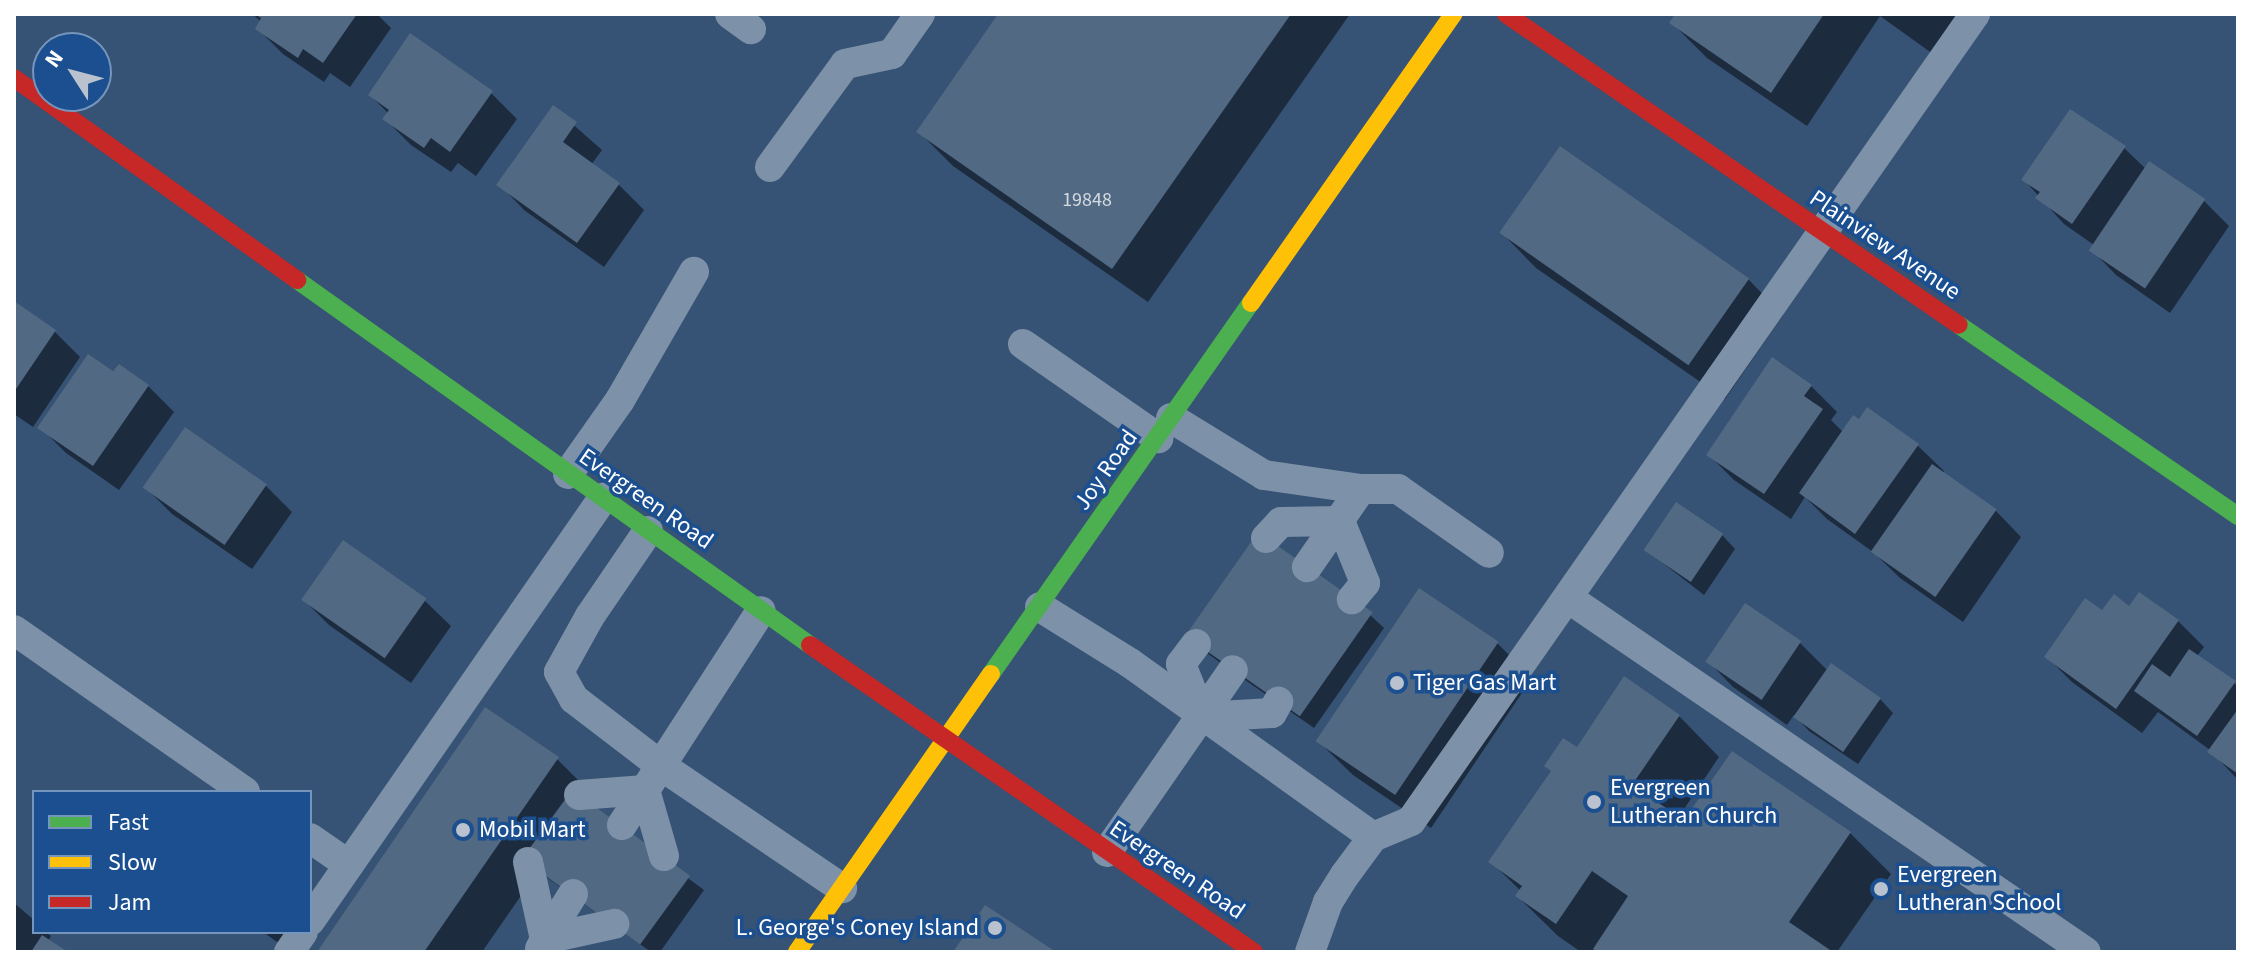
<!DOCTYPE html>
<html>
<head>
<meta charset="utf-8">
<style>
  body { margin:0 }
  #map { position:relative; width:2252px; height:966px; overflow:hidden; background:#365274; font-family:"Source Sans 3",sans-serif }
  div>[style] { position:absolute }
  .shadow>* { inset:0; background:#0007 }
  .building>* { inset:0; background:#526984; transform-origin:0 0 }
  .lane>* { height:30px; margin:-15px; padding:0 15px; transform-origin:15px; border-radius:15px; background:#7d92a8 }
  .fast>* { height:18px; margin:-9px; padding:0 9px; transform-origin:9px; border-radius:9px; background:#4caf50 }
  .slow>* { height:18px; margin:-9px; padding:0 9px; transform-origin:9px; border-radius:9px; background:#ffc107 }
  .jam>* { height:18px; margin:-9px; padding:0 9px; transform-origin:9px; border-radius:9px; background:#c62828 }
  .dots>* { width:22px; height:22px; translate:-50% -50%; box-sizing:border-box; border:4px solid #1b4f8f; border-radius:50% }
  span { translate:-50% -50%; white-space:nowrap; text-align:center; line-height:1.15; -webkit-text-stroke:7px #1b4f8f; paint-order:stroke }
  .number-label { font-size:20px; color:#d4dae0 }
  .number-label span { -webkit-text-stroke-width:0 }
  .street-label { font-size:24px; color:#fff }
  .poi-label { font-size:24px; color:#fff }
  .left { translate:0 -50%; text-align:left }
  .right { translate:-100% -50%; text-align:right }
  .frame { position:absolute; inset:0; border:16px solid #fff; pointer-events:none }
  .legend { position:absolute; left:32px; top:790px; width:280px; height:144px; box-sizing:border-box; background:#1b4f8f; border:2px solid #7695bc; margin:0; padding:10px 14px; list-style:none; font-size:24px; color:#fff }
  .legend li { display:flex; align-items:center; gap:16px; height:40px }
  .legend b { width:40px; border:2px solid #7695bc }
  .north { position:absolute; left:32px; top:32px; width:80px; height:80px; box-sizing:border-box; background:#1b4f8f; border:2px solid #7695bc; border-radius:50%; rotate:306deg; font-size:22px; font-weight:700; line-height:32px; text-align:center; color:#fff }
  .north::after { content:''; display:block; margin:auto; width:28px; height:36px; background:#b9c2ce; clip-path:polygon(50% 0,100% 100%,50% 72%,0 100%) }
</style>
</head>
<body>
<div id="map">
  <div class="shadow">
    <i style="clip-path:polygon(253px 14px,377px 14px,391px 28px,350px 87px,330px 73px,324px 82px,283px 54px,257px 28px,261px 22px)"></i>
    <i style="clip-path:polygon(1000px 14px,1350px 14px,1148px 302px,953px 166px,918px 131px)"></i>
    <i style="clip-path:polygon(1678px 14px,1961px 14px,1933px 54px,1880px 16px,1807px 126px,1707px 58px,1672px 23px)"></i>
    <i style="clip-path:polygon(491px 93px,517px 119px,476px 176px,458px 163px,451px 172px,411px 145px,385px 119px,389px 114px,370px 95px)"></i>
    <i style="clip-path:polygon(553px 107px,602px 150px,591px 165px,618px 184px,644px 210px,604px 267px,524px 210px,499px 184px)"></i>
    <i style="clip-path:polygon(2124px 148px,2146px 169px,2204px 201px,2229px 226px,2170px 313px,2116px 275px,2091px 249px,2094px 245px,2064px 224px,2024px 180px)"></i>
    <i style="clip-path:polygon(1502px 233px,1749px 280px,1783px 315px,1725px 399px,1536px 268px)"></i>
    <i style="clip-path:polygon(14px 303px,54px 331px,80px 357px,33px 427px,14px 414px)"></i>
    <i style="clip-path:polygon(1772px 360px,1811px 386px,1837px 412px,1831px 420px,1843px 432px,1860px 422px,1868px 410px,1918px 446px,1944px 471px,1942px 474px,1996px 511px,2021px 537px,1963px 622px,1900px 578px,1873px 552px,1827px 519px,1805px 497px,1791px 519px,1734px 480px,1708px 454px)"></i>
    <i style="clip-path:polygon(119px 366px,148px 386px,174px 412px,119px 490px,66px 453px,40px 427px)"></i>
    <i style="clip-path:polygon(185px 430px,266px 486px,292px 512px,252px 569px,172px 514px,146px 488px)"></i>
    <i style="clip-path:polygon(1722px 535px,1735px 549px,1704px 595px,1646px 550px)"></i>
    <i style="clip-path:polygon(303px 599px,425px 601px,451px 626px,411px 683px,329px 625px)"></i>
    <i style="clip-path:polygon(1746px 606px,1800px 643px,1828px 671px,1880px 699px,1893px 713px,1858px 764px,1809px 731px,1794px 715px,1787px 725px,1733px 687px,1708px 661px)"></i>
    <i style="clip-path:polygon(2130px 609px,2178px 621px,2204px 647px,2197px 656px,2238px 686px,2238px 780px,2210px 750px,2158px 712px,2142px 733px,2072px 682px,2046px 656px,2103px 613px)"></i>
    <i style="clip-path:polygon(1370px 615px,1384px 628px,1314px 728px,1201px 649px)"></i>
    <i style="clip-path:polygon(1497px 643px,1532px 678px,1431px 828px,1353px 775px,1318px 741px)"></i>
    <i style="clip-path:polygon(1679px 716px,1719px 757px,1678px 818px,1684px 822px,1850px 833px,1891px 874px,1837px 952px,1581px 952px,1558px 936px,1517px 896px,1521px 891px,1491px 862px,1577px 750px)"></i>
    <i style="clip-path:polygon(557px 759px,592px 794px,586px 803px,704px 890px,660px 952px,651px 952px,538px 871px,482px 952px,319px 952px)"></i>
    <i style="clip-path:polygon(14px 903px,34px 920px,34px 932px,46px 932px,51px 936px,48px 941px,64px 952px,14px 952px)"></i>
    <i style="clip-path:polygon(263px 932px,288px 932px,280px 944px)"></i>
  </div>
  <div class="building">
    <i style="clip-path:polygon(254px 14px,357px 14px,323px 63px,303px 49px,298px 58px,255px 29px,261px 18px)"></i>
    <i style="clip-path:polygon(998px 14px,1291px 14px,1112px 269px,916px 132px)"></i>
    <i style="clip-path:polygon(1675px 14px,1824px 14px,1771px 93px,1669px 23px)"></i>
    <i style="clip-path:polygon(410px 33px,493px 91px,450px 152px,431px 138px,424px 148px,382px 119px,389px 110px,368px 95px)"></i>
    <i style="clip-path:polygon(553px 105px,577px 122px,563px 142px,620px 183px,577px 243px,496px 185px)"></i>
    <i style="clip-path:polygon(2070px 109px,2126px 146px,2072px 224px,2035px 198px,2040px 192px,2021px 180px)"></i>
    <i style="left:1560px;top:146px;width:231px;height:106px;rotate:35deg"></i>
    <i style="left:2149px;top:161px;width:68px;height:108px;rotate:34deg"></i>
    <i style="clip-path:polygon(14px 301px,56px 330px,14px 392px)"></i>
    <i style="clip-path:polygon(88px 354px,113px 371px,119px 364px,149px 385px,93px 466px,37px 428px)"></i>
    <i style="clip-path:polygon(1772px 357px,1812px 385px,1804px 396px,1823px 409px,1764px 494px,1706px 455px)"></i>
    <i style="clip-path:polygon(1867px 407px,1919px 444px,1855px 534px,1799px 493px,1853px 415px,1859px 419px)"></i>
    <i style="left:185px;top:427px;width:100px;height:74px;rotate:35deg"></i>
    <i style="left:1932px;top:464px;width:79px;height:107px;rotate:35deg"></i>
    <i style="left:1676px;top:502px;width:57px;height:58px;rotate:34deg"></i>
    <i style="left:1258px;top:532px;width:140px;height:127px;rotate:35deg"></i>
    <i style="left:343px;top:540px;width:102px;height:73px;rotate:35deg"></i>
    <i style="left:1419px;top:588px;width:96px;height:185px;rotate:34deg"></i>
    <i style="clip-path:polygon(2139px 592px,2179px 620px,2116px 709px,2044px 657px,2085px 598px,2102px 610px,2114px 594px,2129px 606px)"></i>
    <i style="left:1745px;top:603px;width:68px;height:71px;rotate:34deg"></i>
    <i style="clip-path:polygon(2189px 649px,2236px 681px,2197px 736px,2134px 691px,2152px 664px,2170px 677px)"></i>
    <i style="left:1831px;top:663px;width:61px;height:66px;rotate:35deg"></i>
    <i style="clip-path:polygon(1624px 676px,1680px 715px,1632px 785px,1684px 820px,1732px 751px,1851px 832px,1789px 922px,1833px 952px,1597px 952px,1593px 949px,1628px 896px,1592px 871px,1556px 924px,1515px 896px,1522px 886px,1488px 862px,1551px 771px,1544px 766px,1563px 738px,1577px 747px)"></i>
    <i style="clip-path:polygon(485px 707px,559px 757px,424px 952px,317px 952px)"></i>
    <i style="clip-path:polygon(2238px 709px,2238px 774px,2207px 752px)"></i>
    <i style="left:572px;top:790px;width:146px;height:85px;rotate:36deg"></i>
    <i style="clip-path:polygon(985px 905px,1056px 952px,953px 952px)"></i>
    <i style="clip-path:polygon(42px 935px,68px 952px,31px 952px)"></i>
  </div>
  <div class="lane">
    <i style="left:730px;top:14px;width:26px;rotate:36deg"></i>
    <i style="left:770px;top:167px;width:127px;rotate:-53.9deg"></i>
    <i style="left:845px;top:64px;width:48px;rotate:-12deg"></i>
    <i style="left:892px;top:54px;width:49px;rotate:-55deg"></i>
    <i style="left:1023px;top:344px;width:165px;rotate:34.8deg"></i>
    <i style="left:1171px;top:418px;width:109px;rotate:31.5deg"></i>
    <i style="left:1264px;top:475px;width:98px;rotate:8.2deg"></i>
    <i style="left:1361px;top:489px;width:95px;rotate:124.7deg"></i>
    <i style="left:568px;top:474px;width:90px;rotate:-54.9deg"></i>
    <i style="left:620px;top:400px;width:148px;rotate:-60deg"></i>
    <i style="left:1361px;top:489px;width:37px"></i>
    <i style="left:1398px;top:489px;width:111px;rotate:35.1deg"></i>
    <i style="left:648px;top:531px;width:103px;rotate:124.3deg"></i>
    <i style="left:590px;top:616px;width:64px;rotate:119deg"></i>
    <i style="left:559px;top:672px;width:31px;rotate:61deg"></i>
    <i style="left:574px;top:699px;width:108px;rotate:37.5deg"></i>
    <i style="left:660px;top:765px;width:220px;rotate:34.1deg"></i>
    <i style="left:1266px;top:538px;width:22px;rotate:-47deg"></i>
    <i style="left:1281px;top:522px;width:59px;rotate:-1deg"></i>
    <i style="left:1340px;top:521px;width:67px;rotate:68deg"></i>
    <i style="left:1365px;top:583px;width:21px;rotate:129deg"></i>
    <i style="left:1568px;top:598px;width:627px;rotate:34.35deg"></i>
    <i style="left:1040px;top:607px;width:106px;rotate:31.9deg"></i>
    <i style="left:1130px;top:663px;width:299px;rotate:35.6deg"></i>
    <i style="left:14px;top:630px;width:282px;rotate:35deg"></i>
    <i style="left:1196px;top:644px;width:25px;rotate:127deg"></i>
    <i style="left:1181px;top:664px;width:57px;rotate:68.4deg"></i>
    <i style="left:1202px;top:717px;width:70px;rotate:-3.3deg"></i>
    <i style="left:1272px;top:713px;width:13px;rotate:-61deg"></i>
    <i style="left:579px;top:795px;width:66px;rotate:-4.3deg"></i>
    <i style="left:645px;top:790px;width:42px;rotate:123.3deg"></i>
    <i style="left:310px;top:838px;width:47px;rotate:34.7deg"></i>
    <i style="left:1107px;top:852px;width:221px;rotate:-55.3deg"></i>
    <i style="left:664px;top:856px;width:69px;rotate:-106.1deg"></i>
    <i style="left:645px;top:790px;width:213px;rotate:-57.1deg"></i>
    <i style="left:528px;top:862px;width:79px;rotate:77.6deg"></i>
    <i style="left:545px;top:939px;width:11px;rotate:117deg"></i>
    <i style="left:573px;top:894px;width:53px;rotate:121.9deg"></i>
    <i style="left:545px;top:939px;width:71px;rotate:-12.3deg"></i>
    <i style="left:310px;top:921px;width:515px;rotate:-55.29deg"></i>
    <i style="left:289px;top:952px;width:24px;rotate:-55deg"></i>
    <i style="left:1310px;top:952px;width:53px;rotate:-70.2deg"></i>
    <i style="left:1328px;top:902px;width:32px;rotate:-58deg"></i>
    <i style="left:1345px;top:875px;width:47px;rotate:-53.6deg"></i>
    <i style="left:1373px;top:837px;width:41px;rotate:-22.8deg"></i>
    <i style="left:1411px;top:821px;width:985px;rotate:-55.05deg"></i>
  </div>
  <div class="fast">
    <i style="left:297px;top:280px;width:630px;rotate:35.43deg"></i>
    <i style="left:1959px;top:325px;width:338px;rotate:34.4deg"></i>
    <i style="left:991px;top:674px;width:453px;rotate:-55deg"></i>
  </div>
  <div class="slow">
    <i style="left:1251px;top:303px;width:353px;rotate:-55deg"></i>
    <i style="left:797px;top:952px;width:339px;rotate:-55.1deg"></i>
  </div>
  <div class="jam">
    <i style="left:1506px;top:14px;width:549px;rotate:34.47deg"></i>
    <i style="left:14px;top:78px;width:348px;rotate:35.5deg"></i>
    <i style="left:810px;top:645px;width:540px;rotate:34.66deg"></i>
  </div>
  <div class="dots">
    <i style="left:1397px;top:683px;background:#b9c2ce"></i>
    <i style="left:1594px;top:802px;background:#b9c2ce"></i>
    <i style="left:463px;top:830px;background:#b9c2ce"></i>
    <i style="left:1881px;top:889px;background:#b9c2ce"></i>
    <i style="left:995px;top:928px;background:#b9c2ce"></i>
  </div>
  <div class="number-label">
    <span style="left:1087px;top:200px">19848</span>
  </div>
  <div class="street-label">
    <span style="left:1885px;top:245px;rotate:34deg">Plainview Avenue</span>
    <span style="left:1106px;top:470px;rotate:-55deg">Joy Road</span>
    <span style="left:646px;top:499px;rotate:35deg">Evergreen Road</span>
    <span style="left:1177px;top:870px;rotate:34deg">Evergreen Road</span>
  </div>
  <div class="poi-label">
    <span class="left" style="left:1413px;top:683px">Tiger Gas Mart</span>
    <span class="left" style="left:1610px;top:802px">Evergreen<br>Lutheran Church</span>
    <span class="left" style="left:479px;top:830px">Mobil Mart</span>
    <span class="left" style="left:1897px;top:889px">Evergreen<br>Lutheran School</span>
    <span class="right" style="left:979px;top:928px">L. George's Coney Island</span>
  </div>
  <div class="frame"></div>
  <ul class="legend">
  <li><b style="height:10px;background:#4caf50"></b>Fast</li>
  <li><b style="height:10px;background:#ffc107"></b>Slow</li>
  <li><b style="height:10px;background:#c62828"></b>Jam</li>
  </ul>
  <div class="north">N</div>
</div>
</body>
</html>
